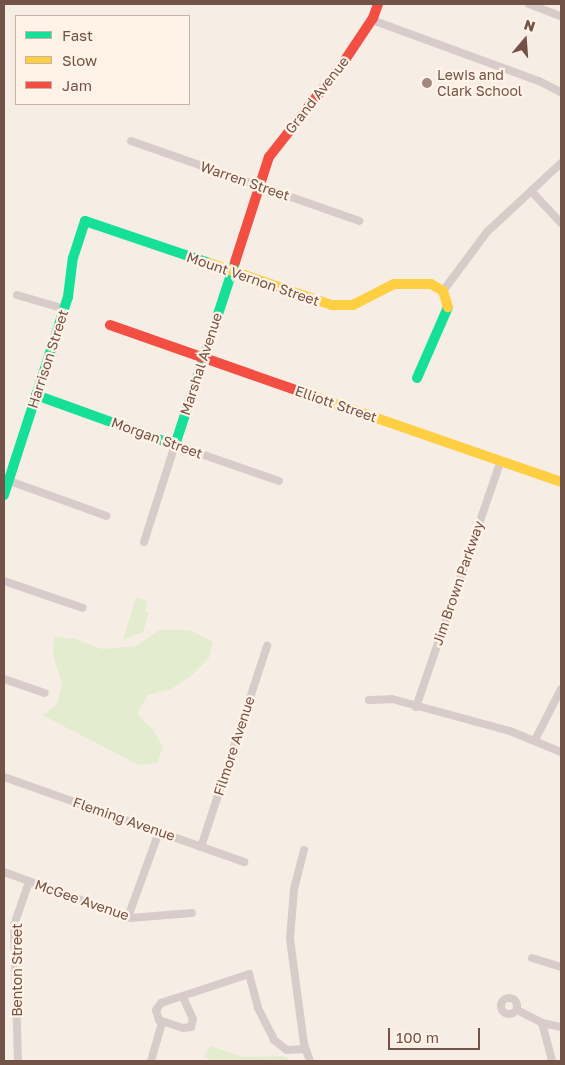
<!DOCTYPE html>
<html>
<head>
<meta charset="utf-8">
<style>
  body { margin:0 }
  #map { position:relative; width:565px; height:1065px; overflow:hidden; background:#f6eee5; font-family:"Golos Text",sans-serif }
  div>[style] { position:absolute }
  .green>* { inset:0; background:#e4ecd0 }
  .street>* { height:8px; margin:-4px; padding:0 4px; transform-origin:4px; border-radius:4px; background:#d7ccc9 }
  .street>.ring { margin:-4px; padding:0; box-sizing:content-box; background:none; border:8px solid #d7ccc9; border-radius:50% }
  .fast>* { height:10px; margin:-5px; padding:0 5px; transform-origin:5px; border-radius:5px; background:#16e098 }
  .slow>* { height:10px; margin:-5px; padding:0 5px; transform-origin:5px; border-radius:5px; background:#ffcf43 }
  .jam>* { height:10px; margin:-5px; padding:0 5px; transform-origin:5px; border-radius:5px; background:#f24e42 }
  .dots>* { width:14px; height:14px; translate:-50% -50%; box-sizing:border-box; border:2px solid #fff2e6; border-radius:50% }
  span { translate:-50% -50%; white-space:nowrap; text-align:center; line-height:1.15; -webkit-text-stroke:4.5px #fff2e6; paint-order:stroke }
  .poi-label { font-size:14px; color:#735247 }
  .left { translate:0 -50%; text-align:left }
  .street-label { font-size:14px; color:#735247 }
  .frame { position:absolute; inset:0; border:5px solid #735247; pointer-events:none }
  .legend { position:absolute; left:15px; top:15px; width:175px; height:90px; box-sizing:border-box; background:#fff2e6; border:1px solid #c7b2a6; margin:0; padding:6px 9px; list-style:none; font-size:15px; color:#735247 }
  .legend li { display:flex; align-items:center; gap:10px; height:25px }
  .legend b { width:25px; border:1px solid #c7b2a6 }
  .north { position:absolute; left:500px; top:15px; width:50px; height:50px; -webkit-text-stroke:4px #fff2e6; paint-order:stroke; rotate:18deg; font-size:14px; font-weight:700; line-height:20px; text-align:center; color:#735247 }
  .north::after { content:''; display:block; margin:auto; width:18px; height:22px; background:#735247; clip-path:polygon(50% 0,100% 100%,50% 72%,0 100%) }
  .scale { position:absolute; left:388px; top:1028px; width:92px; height:22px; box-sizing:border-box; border:2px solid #735247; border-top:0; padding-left:6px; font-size:15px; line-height:18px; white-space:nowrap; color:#735247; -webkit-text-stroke:4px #fff2e6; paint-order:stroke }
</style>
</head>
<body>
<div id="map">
  <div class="green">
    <i style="clip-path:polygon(136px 597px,148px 601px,145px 611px,149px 613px,143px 632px,123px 640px)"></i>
    <i style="clip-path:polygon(159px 630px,190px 630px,213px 642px,209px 658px,191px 676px,171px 689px,148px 695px,137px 714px,153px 730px,163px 747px,157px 763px,139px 765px,42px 715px,57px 704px,62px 684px,53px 655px,54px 637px,76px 639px,102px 649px,136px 646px)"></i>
    <i style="clip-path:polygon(211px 1046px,243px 1057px,283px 1056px,292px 1061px,212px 1061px,204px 1056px)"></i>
  </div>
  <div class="street">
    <i style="left:529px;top:4px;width:34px;rotate:21deg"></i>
    <i style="left:372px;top:20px;width:178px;rotate:20.1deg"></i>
    <i style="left:539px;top:81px;width:25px;rotate:27deg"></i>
    <i style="left:131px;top:141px;width:242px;rotate:19.3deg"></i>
    <i style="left:531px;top:191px;width:44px;rotate:46.8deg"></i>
    <i style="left:443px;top:291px;width:74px;rotate:-53.3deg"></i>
    <i style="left:487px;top:232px;width:101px;rotate:-43deg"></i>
    <i style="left:17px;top:295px;width:50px;rotate:16.3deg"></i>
    <i style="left:4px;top:479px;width:109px;rotate:19.8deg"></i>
    <i style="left:144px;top:542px;width:102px;rotate:-72.3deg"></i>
    <i style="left:175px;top:445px;width:110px;rotate:19.1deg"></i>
    <i style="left:4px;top:581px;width:83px;rotate:18.9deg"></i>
    <i style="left:4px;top:679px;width:43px;rotate:18.9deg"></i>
    <i style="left:369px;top:700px;width:23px;rotate:-2deg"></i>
    <i style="left:392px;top:699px;width:122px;rotate:15.2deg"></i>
    <i style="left:510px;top:731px;width:55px;rotate:22.4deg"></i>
    <i style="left:416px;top:707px;width:261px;rotate:-71deg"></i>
    <i style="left:535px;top:740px;width:57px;rotate:-63deg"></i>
    <i style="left:4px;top:777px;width:255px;rotate:19.5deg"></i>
    <i style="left:201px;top:847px;width:212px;rotate:-71.8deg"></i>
    <i style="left:304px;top:850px;width:40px;rotate:104.4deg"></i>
    <i style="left:294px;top:889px;width:50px;rotate:94.6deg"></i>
    <i style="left:290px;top:939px;width:106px;rotate:82.4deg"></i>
    <i style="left:304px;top:1044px;width:18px;rotate:71deg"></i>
    <i style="left:4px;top:872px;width:134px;rotate:20.1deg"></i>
    <i style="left:130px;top:918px;width:62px;rotate:-4.6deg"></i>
    <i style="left:128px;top:917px;width:90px;rotate:-70deg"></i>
    <i style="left:532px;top:958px;width:30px;rotate:17deg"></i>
    <i style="left:183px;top:997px;width:24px;rotate:66deg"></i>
    <i style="left:193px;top:1019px;width:8px;rotate:104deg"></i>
    <i style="left:191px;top:1027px;width:8px;rotate:173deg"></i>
    <i style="left:183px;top:1028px;width:25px;rotate:-162deg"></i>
    <i style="left:159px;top:1020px;width:10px;rotate:-107deg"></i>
    <i style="left:156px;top:1010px;width:9px;rotate:-54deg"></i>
    <i style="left:161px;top:1003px;width:93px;rotate:-18.2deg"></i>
    <i style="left:249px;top:974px;width:35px;rotate:75deg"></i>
    <i style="left:258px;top:1008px;width:36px;rotate:63deg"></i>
    <i style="left:274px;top:1040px;width:16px;rotate:38deg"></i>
    <i style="left:287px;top:1050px;width:18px;rotate:-3deg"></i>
    <i class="ring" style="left:501px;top:998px;width:8px;height:8px"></i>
    <i style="left:517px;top:1010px;width:28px;rotate:27deg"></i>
    <i style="left:542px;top:1023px;width:19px;rotate:12deg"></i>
    <i style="left:542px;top:1023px;width:39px;rotate:75deg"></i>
    <i style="left:18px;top:1061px;width:136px;rotate:-91.7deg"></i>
    <i style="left:14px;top:925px;width:46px;rotate:-70.8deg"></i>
    <i style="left:151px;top:1061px;width:40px;rotate:-74deg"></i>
  </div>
  <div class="fast">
    <i style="left:417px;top:378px;width:77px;rotate:-66.4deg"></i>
    <i style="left:36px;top:395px;width:148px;rotate:19.8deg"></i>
    <i style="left:175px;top:445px;width:193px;rotate:-71.8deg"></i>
    <i style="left:4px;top:495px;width:208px;rotate:-72.1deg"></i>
    <i style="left:68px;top:297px;width:39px;rotate:-83deg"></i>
    <i style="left:73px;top:258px;width:39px;rotate:-72deg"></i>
    <i style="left:85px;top:221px;width:131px;rotate:18.7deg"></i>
  </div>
  <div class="slow">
    <i style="left:209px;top:263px;width:130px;rotate:18.9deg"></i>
    <i style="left:332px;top:305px;width:21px"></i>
    <i style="left:353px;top:305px;width:46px;rotate:-27.1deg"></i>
    <i style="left:394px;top:284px;width:37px"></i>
    <i style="left:431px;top:284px;width:14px;rotate:30deg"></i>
    <i style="left:443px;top:291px;width:17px;rotate:73deg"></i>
    <i style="left:310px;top:395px;width:266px;rotate:19.1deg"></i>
  </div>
  <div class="jam">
    <i style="left:235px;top:262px;width:110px;rotate:-72.1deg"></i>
    <i style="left:269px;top:157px;width:120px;rotate:-51.8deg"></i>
    <i style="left:343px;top:63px;width:54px;rotate:-56.3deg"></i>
    <i style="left:373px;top:18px;width:15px;rotate:-70deg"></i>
    <i style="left:110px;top:325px;width:212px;rotate:19.3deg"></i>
  </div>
  <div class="dots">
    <i style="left:427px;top:83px;background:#a1897e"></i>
  </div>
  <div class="poi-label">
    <span class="left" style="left:437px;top:83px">Lewis and<br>Clark School</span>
  </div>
  <div class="street-label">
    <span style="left:317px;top:95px;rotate:-52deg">Grand Avenue</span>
    <span style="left:245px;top:181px;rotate:19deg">Warren Street</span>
    <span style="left:253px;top:279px;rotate:19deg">Mount Vernon Street</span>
    <span style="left:48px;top:359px;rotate:-72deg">Harrison Street</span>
    <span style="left:201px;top:364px;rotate:-72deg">Marshal Avenue</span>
    <span style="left:336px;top:404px;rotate:19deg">Elliott Street</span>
    <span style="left:157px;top:438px;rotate:20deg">Morgan Street</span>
    <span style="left:458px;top:583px;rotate:-71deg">Jim Brown Parkway</span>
    <span style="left:234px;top:746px;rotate:-72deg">Filmore Avenue</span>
    <span style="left:124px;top:819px;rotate:19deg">Fleming Avenue</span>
    <span style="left:82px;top:900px;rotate:19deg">McGee Avenue</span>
    <span style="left:17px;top:970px;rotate:-90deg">Benton Street</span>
  </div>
  <div class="frame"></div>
  <ul class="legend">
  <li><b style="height:6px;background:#16e098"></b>Fast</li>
  <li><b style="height:6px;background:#ffcf43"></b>Slow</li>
  <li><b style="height:6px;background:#f24e42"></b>Jam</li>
  </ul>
  <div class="north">N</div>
  <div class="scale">100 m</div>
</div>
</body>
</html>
